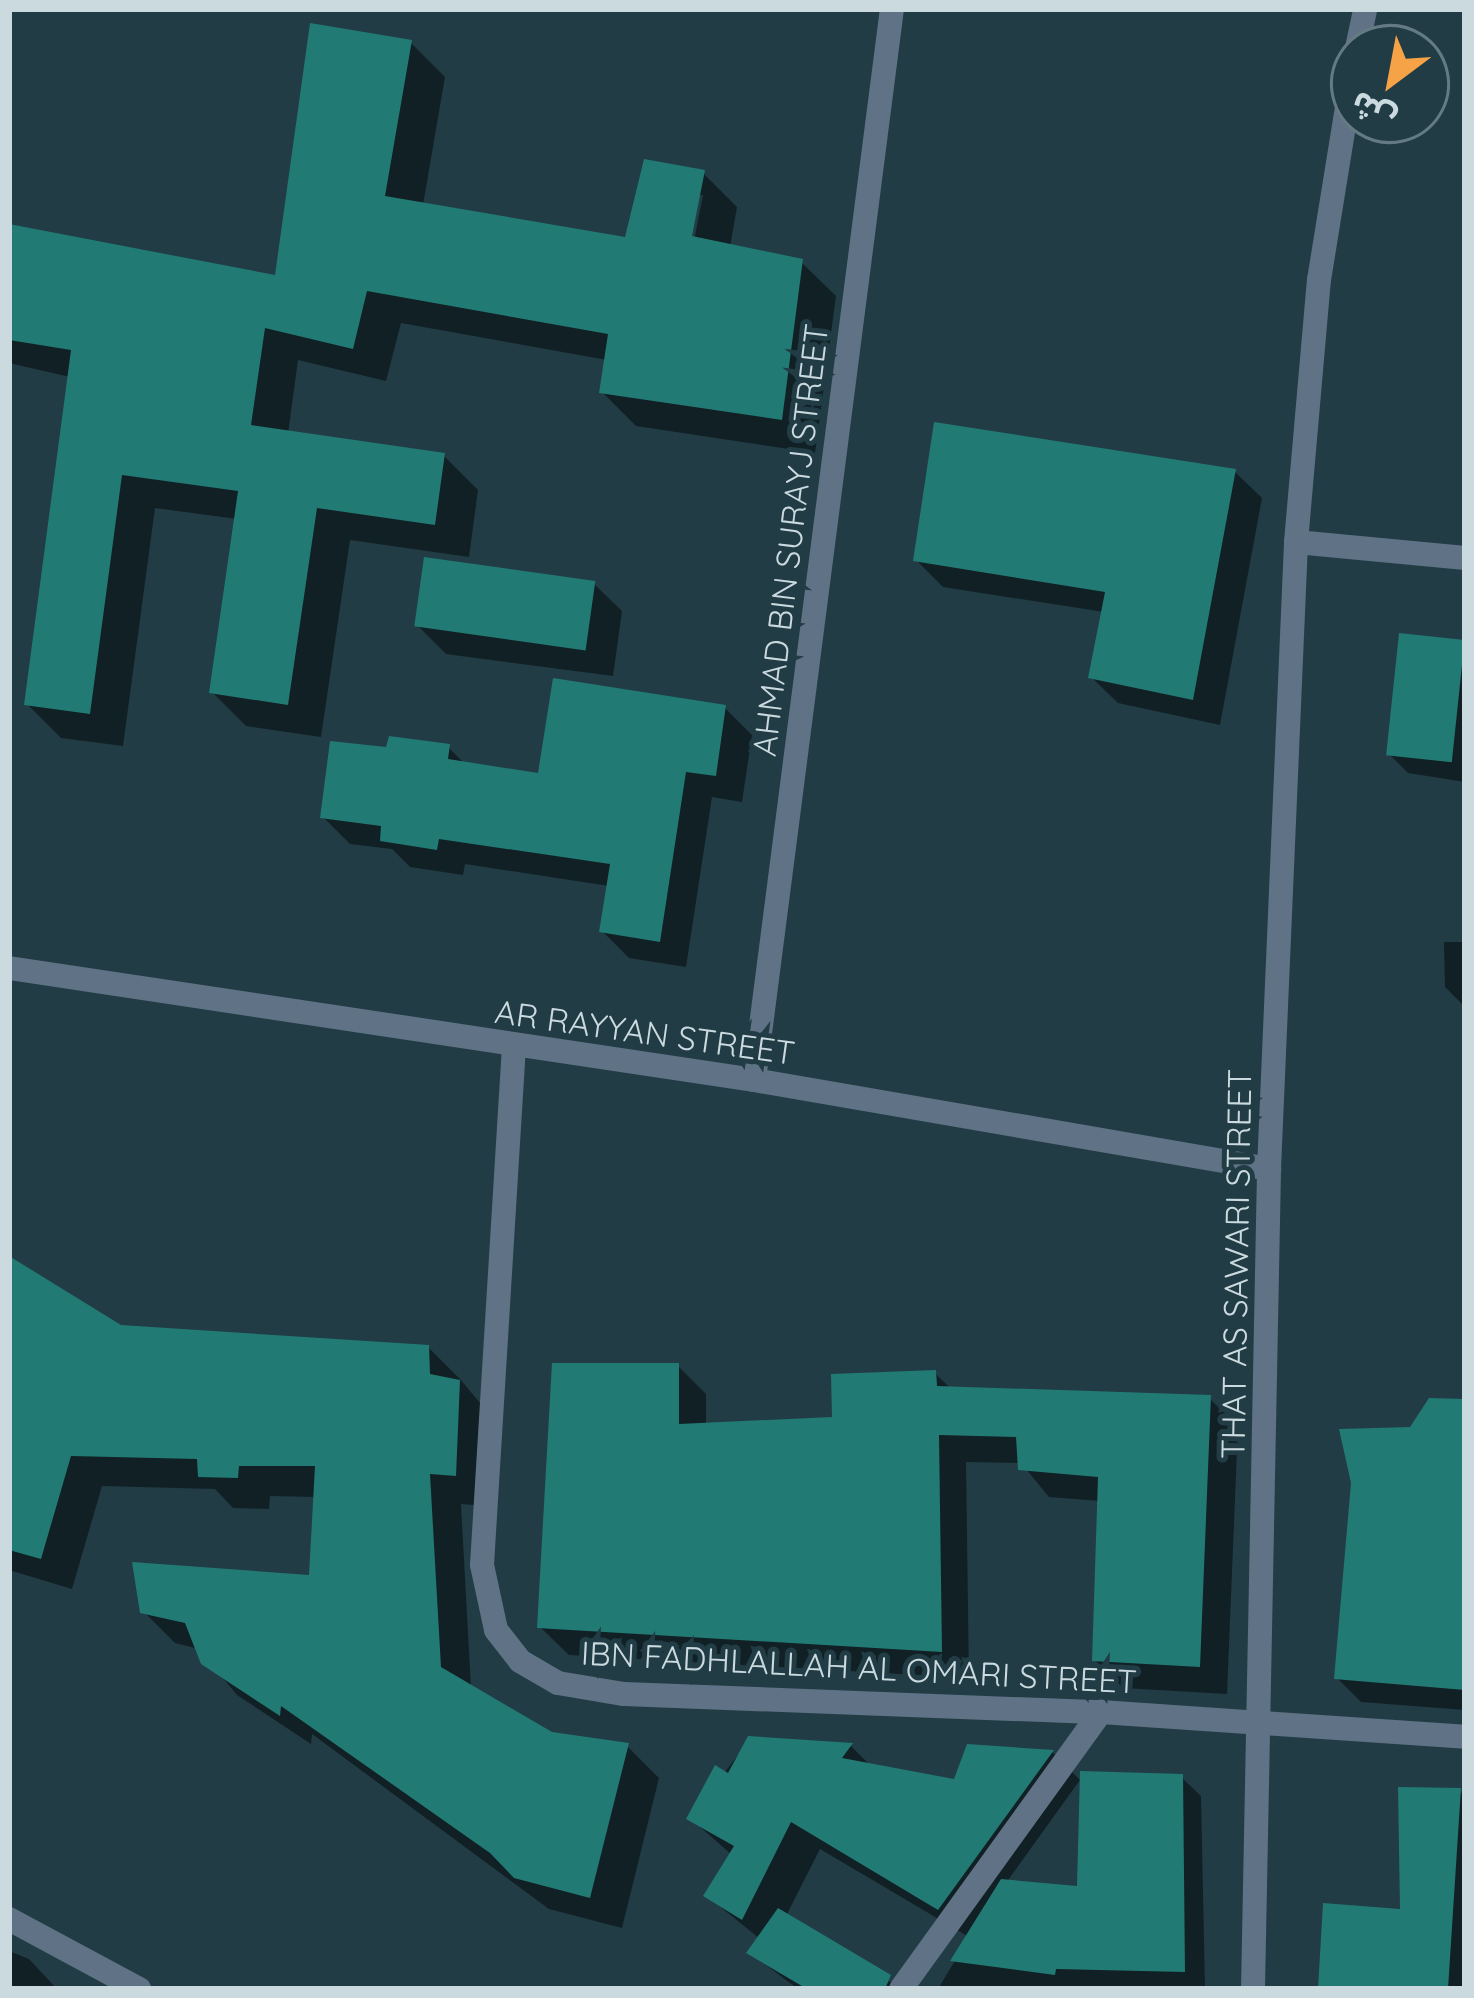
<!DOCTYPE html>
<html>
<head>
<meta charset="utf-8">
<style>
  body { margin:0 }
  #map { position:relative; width:1474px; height:1998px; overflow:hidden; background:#213c45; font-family:Quicksand,"Noto Sans Arabic",sans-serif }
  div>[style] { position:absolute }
  .shadow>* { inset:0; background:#0007 }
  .building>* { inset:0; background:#227a75; transform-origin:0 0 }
  .street>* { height:24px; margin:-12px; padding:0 12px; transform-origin:12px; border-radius:12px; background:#607285 }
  span { translate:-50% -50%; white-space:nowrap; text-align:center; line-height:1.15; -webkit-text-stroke:10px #213c45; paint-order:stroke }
  .street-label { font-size:33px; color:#cbdadf }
  .frame { position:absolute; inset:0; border:12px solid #cbdadf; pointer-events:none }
  .north { position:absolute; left:1330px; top:24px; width:120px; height:120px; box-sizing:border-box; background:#213c45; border:3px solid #657b83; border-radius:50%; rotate:212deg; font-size:33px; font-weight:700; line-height:48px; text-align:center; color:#cbdadf }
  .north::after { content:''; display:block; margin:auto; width:42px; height:54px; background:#f6a247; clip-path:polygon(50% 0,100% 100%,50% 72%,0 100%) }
</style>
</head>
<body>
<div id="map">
  <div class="shadow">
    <i style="clip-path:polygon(evenodd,411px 43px,445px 77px,423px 205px,627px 241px,703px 173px,737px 207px,730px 247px,801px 262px,836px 296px,815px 453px,636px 426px,602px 392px,607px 360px,401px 323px,386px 381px,298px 360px,288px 434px,444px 456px,478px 490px,469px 557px,350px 540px,321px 737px,246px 726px,212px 692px,237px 519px,155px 508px,123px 746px,61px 738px,27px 704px,70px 377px,9px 363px,9px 227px,278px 278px,411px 43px,697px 195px,703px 195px,692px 251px,686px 250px,697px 195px)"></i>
    <i style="clip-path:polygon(1235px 472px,1262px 498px,1220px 725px,1118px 703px,1091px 677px,1104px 612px,943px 587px,916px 560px)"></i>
    <i style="clip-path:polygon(593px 583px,622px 611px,613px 676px,446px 654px,417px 625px)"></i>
    <i style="clip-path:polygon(1402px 636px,1465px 644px,1465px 782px,1408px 773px,1389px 754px)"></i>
    <i style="clip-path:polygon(725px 708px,752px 735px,742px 802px,712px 797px,686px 967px,629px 958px,602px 931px,609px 886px,465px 864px,463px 875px,410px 867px,392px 849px,350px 844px,323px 817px,388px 751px,448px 747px,466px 765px,541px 777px)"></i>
    <i style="clip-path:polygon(1444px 942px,1465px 942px,1465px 1007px,1445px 987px)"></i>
    <i style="clip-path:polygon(9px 1260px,121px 1328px,428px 1347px,460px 1379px,490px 1415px,486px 1506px,461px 1504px,471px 1688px,551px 1735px,627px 1746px,659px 1778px,622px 1928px,549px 1909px,312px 1734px,311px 1744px,237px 1695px,199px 1649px,175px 1643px,143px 1611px,312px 1578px,316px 1497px,270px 1496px,269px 1509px,233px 1508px,215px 1489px,102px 1486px,72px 1589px,9px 1570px)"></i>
    <i style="clip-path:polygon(678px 1366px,706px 1394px,706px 1426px,836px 1419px,935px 1373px,952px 1390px,1209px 1398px,1238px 1426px,1227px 1694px,1123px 1688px,1095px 1660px,1100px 1501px,1049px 1497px,1021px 1463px,966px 1462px,969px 1678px,569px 1655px,540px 1627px)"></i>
    <i style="clip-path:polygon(1465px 1402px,1465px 1710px,1361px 1702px,1337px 1678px,1412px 1430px)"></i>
    <i style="clip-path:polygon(750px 1739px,851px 1746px,872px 1767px,956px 1782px,969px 1747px,1052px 1752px,1080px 1780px,1006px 1883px,1080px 1889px,1181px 1777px,1201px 1796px,1205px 1989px,938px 1989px,969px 1937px,820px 1849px,786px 1916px,901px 1989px,798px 1989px,750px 1953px,760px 1939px,707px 1896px,732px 1855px,690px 1818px)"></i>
    <i style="clip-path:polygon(1401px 1790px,1465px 1793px,1465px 1989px,1321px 1989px,1403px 1912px)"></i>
    <i style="clip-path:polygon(9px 1951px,29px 1959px,57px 1989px,9px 1989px)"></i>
  </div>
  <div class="building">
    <i style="clip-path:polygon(310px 23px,412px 40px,385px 196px,625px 237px,644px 159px,705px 170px,692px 236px,803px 259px,782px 420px,599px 393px,608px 334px,367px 291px,353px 349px,265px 328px,251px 425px,445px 453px,435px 525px,317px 508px,288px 705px,209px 693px,238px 491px,122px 475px,90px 714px,24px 705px,71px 350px,9px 340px,9px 224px,275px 275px)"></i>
    <i style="clip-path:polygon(934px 422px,1236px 469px,1193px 700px,1088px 678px,1105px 592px,913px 561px)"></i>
    <i style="left:424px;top:557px;width:173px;height:70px;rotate:8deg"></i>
    <i style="left:1399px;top:633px;width:66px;height:123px;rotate:6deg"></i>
    <i style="clip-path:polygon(553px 678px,726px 705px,716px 776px,686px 772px,660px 942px,599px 932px,610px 864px,439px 839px,437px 850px,380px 841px,381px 826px,320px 818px,330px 741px,386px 747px,389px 736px,450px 744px,448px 759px,538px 773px)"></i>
    <i style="clip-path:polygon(9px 1256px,121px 1325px,429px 1345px,430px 1374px,460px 1380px,456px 1476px,430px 1474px,441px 1667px,552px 1732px,629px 1743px,590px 1898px,514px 1878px,490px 1853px,281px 1706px,280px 1716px,201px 1664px,185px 1623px,140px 1613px,132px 1562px,309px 1575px,315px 1466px,239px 1466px,238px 1478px,198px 1477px,197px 1459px,71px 1456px,41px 1559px,9px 1550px)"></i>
    <i style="clip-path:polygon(552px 1363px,679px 1363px,679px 1424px,832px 1417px,831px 1374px,936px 1370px,937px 1386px,1211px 1395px,1200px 1667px,1092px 1661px,1098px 1477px,1018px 1470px,1016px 1437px,939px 1435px,942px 1652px,537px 1628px)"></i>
    <i style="clip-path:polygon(1429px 1398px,1465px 1399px,1465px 1690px,1334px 1679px,1351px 1483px,1339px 1429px,1410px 1427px)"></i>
    <i style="clip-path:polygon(748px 1736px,853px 1743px,842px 1758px,954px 1779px,967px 1744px,1054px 1750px,938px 1910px,791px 1822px,742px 1920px,703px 1896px,734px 1846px,686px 1819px,715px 1765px,728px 1773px)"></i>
    <i style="clip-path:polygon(1080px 1771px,1183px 1774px,1185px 1972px,1056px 1969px,1055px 1975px,950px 1961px,1001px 1879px,1077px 1886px)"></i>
    <i style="clip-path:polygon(1398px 1787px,1461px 1788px,1448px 1989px,1318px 1989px,1323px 1903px,1400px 1909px)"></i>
    <i style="clip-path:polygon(778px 1908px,891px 1975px,885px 1989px,807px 1989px,746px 1953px)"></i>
  </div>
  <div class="street">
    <i style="left:1357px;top:48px;width:40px;rotate:-78deg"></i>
    <i style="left:1296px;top:542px;width:170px;rotate:5.4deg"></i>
    <i style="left:9px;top:968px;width:753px;rotate:8.55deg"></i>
    <i style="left:754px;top:1080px;width:523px;rotate:9.8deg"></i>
    <i style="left:514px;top:1046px;width:520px;rotate:93.53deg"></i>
    <i style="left:482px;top:1565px;width:66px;rotate:77.8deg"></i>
    <i style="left:496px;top:1630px;width:39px;rotate:52deg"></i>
    <i style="left:520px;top:1661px;width:44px;rotate:30.1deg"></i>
    <i style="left:558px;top:1683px;width:67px;rotate:9.5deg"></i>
    <i style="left:624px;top:1694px;width:477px;rotate:2.2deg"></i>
    <i style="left:1101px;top:1712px;width:365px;rotate:3.9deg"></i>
    <i style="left:754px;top:1080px;width:1080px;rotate:-82.66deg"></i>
    <i style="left:9px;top:1919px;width:148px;rotate:28.3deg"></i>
    <i style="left:901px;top:1989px;width:342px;rotate:-54.2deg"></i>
    <i style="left:1253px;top:1989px;width:820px;rotate:-88.88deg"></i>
    <i style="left:1269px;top:1169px;width:628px;rotate:-87.53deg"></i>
    <i style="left:1296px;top:542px;width:263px;rotate:-85deg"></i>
    <i style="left:1319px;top:280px;width:220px;rotate:-80.8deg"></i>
  </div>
  <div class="street-label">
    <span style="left:790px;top:540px;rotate:-83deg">AHMAD BIN SURAYJ STREET</span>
    <span style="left:645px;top:1032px;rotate:8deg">AR RAYYAN STREET</span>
    <span style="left:1236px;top:1264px;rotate:-89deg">THAT AS SAWARI STREET</span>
    <span style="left:859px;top:1667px;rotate:3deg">IBN FADHLALLAH AL OMARI STREET</span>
  </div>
  <div class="frame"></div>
  <div class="north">ش</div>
</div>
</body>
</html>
